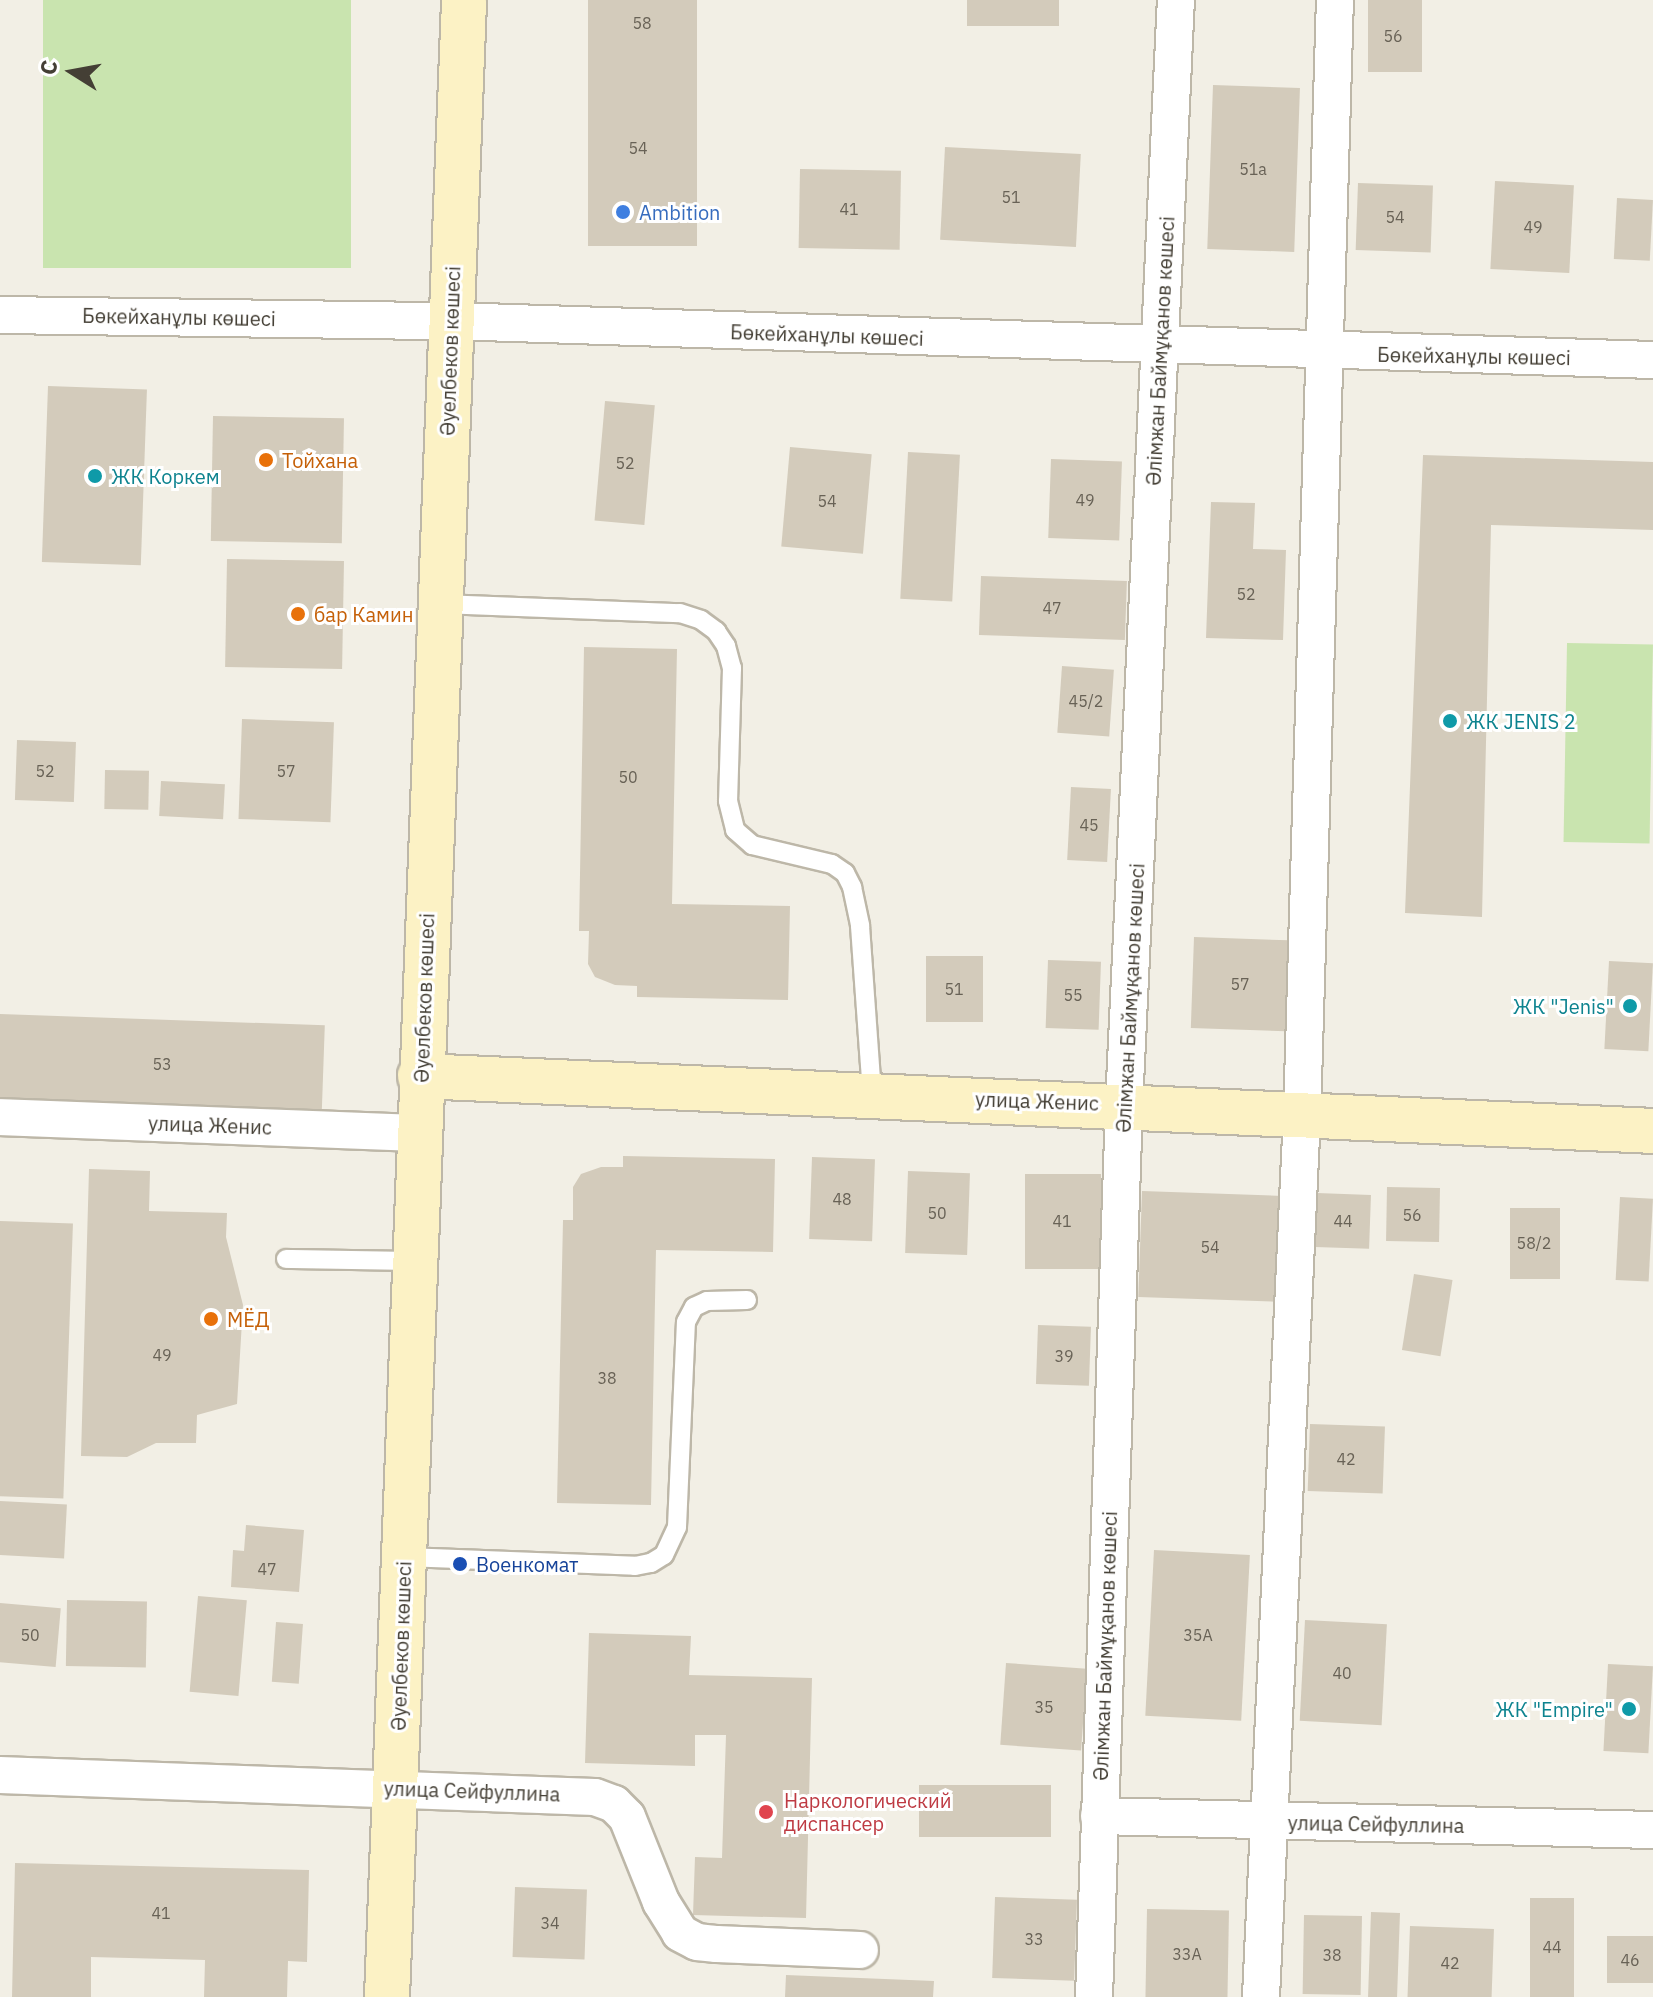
<!DOCTYPE html>
<html>
<head>
<meta charset="utf-8">
<style>
  body { margin:0 }
  #map { position:relative; width:1653px; height:1997px; overflow:hidden; background:#f2efe5; font-family:"IBM Plex Sans",sans-serif }
  div>[style] { position:absolute }
  .green>* { inset:0; background:#c9e4af; transform-origin:0 0 }
  .building>* { inset:0; background:#d3cbbb; transform-origin:0 0 }
  .roads { filter:drop-shadow(2px 0 #bdb7a8) drop-shadow(-2px 0 #bdb7a8) drop-shadow(0 2px #bdb7a8) drop-shadow(0 -2px #bdb7a8) }
  .lane>* { height:18px; margin:-9px; padding:0 9px; transform-origin:9px; border-radius:9px; background:#fff }
  .street>* { height:36px; margin:-18px; padding:0 18px; transform-origin:18px; border-radius:18px; background:#fff }
  .secondary>* { height:44px; margin:-22px; padding:0 22px; transform-origin:22px; border-radius:22px; background:#fcf2c5 }
  .dots>* { width:22px; height:22px; translate:-50% -50%; box-sizing:border-box; border:4px solid #fff; border-radius:50% }
  span { translate:-50% -50%; white-space:nowrap; text-align:center; line-height:1.15; -webkit-text-stroke:6px #fff; paint-order:stroke }
  .number-label { font-size:16px; color:#686256 }
  .number-label span { -webkit-text-stroke-width:0 }
  .shop-label { font-size:20px; color:#366cbe }
  .left { translate:0 -50%; text-align:left }
  .street-label { font-size:20px; color:#443f35 }
  .food-label { font-size:20px; color:#c56008 }
  .culture-label { font-size:20px; color:#0d838f }
  .right { translate:-100% -50%; text-align:right }
  .transit-label { font-size:20px; color:#164399 }
  .health-label { font-size:20px; color:#be3a42 }
  .north { position:absolute; left:32px; top:32px; width:80px; height:80px; -webkit-text-stroke:6px #fff; paint-order:stroke; rotate:281deg; font-size:22px; font-weight:700; line-height:32px; text-align:center; color:#443f35 }
  .north::after { content:''; display:block; margin:auto; width:28px; height:36px; background:#443f35; clip-path:polygon(50% 0,100% 100%,50% 72%,0 100%) }
</style>
</head>
<body>
<div id="map">
  <div class="green">
    <i style="left:43px;top:0;width:308px;height:268px"></i>
    <i style="left:1567px;top:643px;width:86px;height:199px;rotate:1deg"></i>
  </div>
  <div class="building">
    <i style="left:588px;top:0;width:109px;height:246px"></i>
    <i style="left:967px;top:0;width:92px;height:26px"></i>
    <i style="left:1368px;top:0;width:54px;height:72px"></i>
    <i style="left:1213px;top:85px;width:87px;height:164px;rotate:2deg"></i>
    <i style="left:945px;top:147px;width:136px;height:93px;rotate:3deg"></i>
    <i style="left:800px;top:169px;width:101px;height:79px;rotate:1deg"></i>
    <i style="left:1495px;top:181px;width:79px;height:88px;rotate:3deg"></i>
    <i style="left:1358px;top:183px;width:75px;height:67px;rotate:2deg"></i>
    <i style="left:1617px;top:198px;width:36px;height:61px;rotate:3deg"></i>
    <i style="left:48px;top:386px;width:99px;height:176px;rotate:2deg"></i>
    <i style="left:605px;top:401px;width:50px;height:120px;rotate:5deg"></i>
    <i style="left:213px;top:416px;width:131px;height:125px;rotate:1deg"></i>
    <i style="left:790px;top:447px;width:82px;height:100px;rotate:5deg"></i>
    <i style="left:908px;top:452px;width:52px;height:147px;rotate:3deg"></i>
    <i style="clip-path:polygon(1423px 455px,1653px 462px,1653px 530px,1491px 525px,1482px 917px,1405px 913px)"></i>
    <i style="left:1051px;top:459px;width:71px;height:79px;rotate:2deg"></i>
    <i style="clip-path:polygon(1211px 502px,1255px 503px,1253px 549px,1286px 550px,1283px 640px,1206px 638px)"></i>
    <i style="left:227px;top:559px;width:117px;height:108px;rotate:1deg"></i>
    <i style="left:981px;top:576px;width:146px;height:59px;rotate:2deg"></i>
    <i style="clip-path:polygon(584px 647px,677px 649px,672px 904px,790px 906px,788px 1000px,637px 997px,637px 986px,615px 985px,595px 977px,588px 964px,589px 931px,579px 931px)"></i>
    <i style="left:1062px;top:666px;width:52px;height:67px;rotate:4deg"></i>
    <i style="left:242px;top:719px;width:92px;height:100px;rotate:2deg"></i>
    <i style="left:17px;top:740px;width:59px;height:60px;rotate:2deg"></i>
    <i style="left:105px;top:770px;width:44px;height:39px;rotate:1deg"></i>
    <i style="left:161px;top:781px;width:64px;height:35px;rotate:3deg"></i>
    <i style="left:1071px;top:787px;width:40px;height:73px;rotate:3deg"></i>
    <i style="left:1194px;top:937px;width:95px;height:91px;rotate:2deg"></i>
    <i style="left:926px;top:956px;width:57px;height:66px"></i>
    <i style="left:1048px;top:960px;width:53px;height:68px;rotate:2deg"></i>
    <i style="left:1609px;top:961px;width:44px;height:88px;rotate:3deg"></i>
    <i style="left:0;top:1014px;width:325px;height:87px;rotate:2deg"></i>
    <i style="clip-path:polygon(623px 1156px,775px 1159px,773px 1252px,656px 1250px,651px 1505px,557px 1503px,563px 1220px,573px 1220px,573px 1187px,581px 1174px,601px 1167px,623px 1167px)"></i>
    <i style="left:812px;top:1157px;width:63px;height:82px;rotate:2deg"></i>
    <i style="clip-path:polygon(89px 1169px,150px 1171px,149px 1211px,227px 1213px,226px 1237px,243px 1305px,237px 1404px,197px 1415px,196px 1443px,156px 1443px,127px 1457px,81px 1456px)"></i>
    <i style="left:908px;top:1171px;width:62px;height:82px;rotate:2deg"></i>
    <i style="left:1025px;top:1174px;width:76px;height:95px"></i>
    <i style="left:1387px;top:1187px;width:53px;height:54px;rotate:1deg"></i>
    <i style="left:1142px;top:1191px;width:141px;height:106px;rotate:2deg"></i>
    <i style="left:1317px;top:1193px;width:54px;height:54px;rotate:2deg"></i>
    <i style="left:1620px;top:1197px;width:33px;height:83px;rotate:3deg"></i>
    <i style="left:1510px;top:1208px;width:50px;height:71px"></i>
    <i style="left:0;top:1221px;width:73px;height:275px;rotate:2deg"></i>
    <i style="left:1414px;top:1274px;width:39px;height:77px;rotate:9deg"></i>
    <i style="left:1038px;top:1325px;width:53px;height:59px;rotate:2deg"></i>
    <i style="left:1310px;top:1424px;width:75px;height:67px;rotate:2deg"></i>
    <i style="left:0;top:1501px;width:67px;height:54px;rotate:3deg"></i>
    <i style="clip-path:polygon(246px 1525px,304px 1530px,299px 1592px,231px 1587px,233px 1550px,244px 1551px)"></i>
    <i style="left:1154px;top:1550px;width:96px;height:166px;rotate:3deg"></i>
    <i style="left:198px;top:1596px;width:49px;height:96px;rotate:5deg"></i>
    <i style="left:67px;top:1600px;width:80px;height:66px;rotate:1deg"></i>
    <i style="left:0;top:1603px;width:61px;height:59px;rotate:5deg"></i>
    <i style="left:1305px;top:1620px;width:82px;height:101px;rotate:3deg"></i>
    <i style="left:276px;top:1622px;width:27px;height:60px;rotate:4deg"></i>
    <i style="clip-path:polygon(589px 1633px,691px 1636px,689px 1675px,812px 1678px,806px 1918px,693px 1915px,695px 1857px,722px 1858px,726px 1735px,695px 1735px,695px 1766px,585px 1763px)"></i>
    <i style="left:1006px;top:1663px;width:81px;height:82px;rotate:4deg"></i>
    <i style="left:1608px;top:1664px;width:45px;height:87px;rotate:3deg"></i>
    <i style="left:919px;top:1785px;width:132px;height:52px"></i>
    <i style="clip-path:polygon(15px 1863px,309px 1870px,307px 1962px,288px 1961px,287px 1997px,204px 1997px,205px 1960px,91px 1957px,91px 1997px,12px 1997px)"></i>
    <i style="left:515px;top:1887px;width:72px;height:70px;rotate:2deg"></i>
    <i style="left:995px;top:1897px;width:82px;height:81px;rotate:2deg"></i>
    <i style="left:1530px;top:1898px;width:44px;height:99px"></i>
    <i style="left:1147px;top:1909px;width:82px;height:88px;rotate:1deg"></i>
    <i style="left:1371px;top:1912px;width:29px;height:85px;rotate:2deg"></i>
    <i style="left:1304px;top:1915px;width:58px;height:79px;rotate:1deg"></i>
    <i style="left:1410px;top:1926px;width:84px;height:71px;rotate:2deg"></i>
    <i style="left:1607px;top:1936px;width:46px;height:47px"></i>
    <i style="clip-path:polygon(786px 1975px,934px 1981px,933px 1997px,785px 1997px)"></i>
  </div>
  <div class="roads">
    <div class="lane">
      <i style="left:441px;top:604px;width:239px;rotate:2.2deg"></i>
      <i style="left:680px;top:613px;width:22px;rotate:18deg"></i>
      <i style="left:701px;top:620px;width:19px;rotate:36deg"></i>
      <i style="left:716px;top:631px;width:18px;rotate:56deg"></i>
      <i style="left:726px;top:646px;width:23px;rotate:75deg"></i>
      <i style="left:732px;top:668px;width:133px;rotate:91.7deg"></i>
      <i style="left:728px;top:801px;width:30px;rotate:76deg"></i>
      <i style="left:735px;top:830px;width:23px;rotate:41deg"></i>
      <i style="left:752px;top:845px;width:82px;rotate:13.4deg"></i>
      <i style="left:832px;top:864px;width:16px;rotate:35deg"></i>
      <i style="left:845px;top:873px;width:16px;rotate:63deg"></i>
      <i style="left:852px;top:887px;width:40px;rotate:78deg"></i>
      <i style="left:860px;top:926px;width:168px;rotate:85.9deg"></i>
      <i style="left:286px;top:1259px;width:131px;rotate:0.9deg"></i>
      <i style="left:405px;top:1557px;width:230px;rotate:2.2deg"></i>
      <i style="left:635px;top:1566px;width:16px;rotate:-11deg"></i>
      <i style="left:651px;top:1563px;width:15px;rotate:-32deg"></i>
      <i style="left:664px;top:1555px;width:31px;rotate:-65deg"></i>
      <i style="left:677px;top:1527px;width:205px;rotate:-87.5deg"></i>
      <i style="left:686px;top:1322px;width:17px;rotate:-62deg"></i>
      <i style="left:694px;top:1307px;width:14px;rotate:-25deg"></i>
      <i style="left:707px;top:1301px;width:40px;rotate:-1.4deg"></i>
    </div>
    <div class="street">
      <i style="left:0;top:315px;width:451px;rotate:0.8deg"></i>
      <i style="left:451px;top:321px;width:1203px;rotate:1.86deg"></i>
      <i style="left:0;top:1117px;width:419px;rotate:2.2deg"></i>
      <i style="left:0;top:1775px;width:595px;rotate:2.12deg"></i>
      <i style="left:595px;top:1797px;width:20px;rotate:20deg"></i>
      <i style="left:614px;top:1804px;width:18px;rotate:45deg"></i>
      <i style="left:627px;top:1817px;width:92px;rotate:68.2deg"></i>
      <i style="left:661px;top:1902px;width:36px;rotate:58deg"></i>
      <i style="left:680px;top:1933px;width:19px;rotate:28deg"></i>
      <i style="left:697px;top:1942px;width:20px;rotate:6deg"></i>
      <i style="left:717px;top:1944px;width:143px;rotate:2.4deg"></i>
      <i style="left:1099px;top:1816px;width:554px;rotate:1.45deg"></i>
      <i style="left:1094px;top:1997px;width:893px;rotate:-88.07deg"></i>
      <i style="left:1124px;top:1105px;width:1106px;rotate:-87.31deg"></i>
      <i style="left:1261px;top:1997px;width:882px;rotate:-87.34deg"></i>
      <i style="left:1302px;top:1116px;width:1116px;rotate:-88.31deg"></i>
    </div>
    <div class="secondary">
      <i style="left:420px;top:1076px;width:1234px;rotate:2.55deg"></i>
      <i style="left:387px;top:1997px;width:1998px;rotate:-87.79deg"></i>
    </div>
  </div>
  <div class="dots">
    <i style="left:623px;top:212px;background:#3f7fe0"></i>
    <i style="left:266px;top:460px;background:#e8710a"></i>
    <i style="left:95px;top:476px;background:#0f9aa8"></i>
    <i style="left:298px;top:614px;background:#e8710a"></i>
    <i style="left:1450px;top:721px;background:#0f9aa8"></i>
    <i style="left:1630px;top:1006px;background:#0f9aa8"></i>
    <i style="left:211px;top:1319px;background:#e8710a"></i>
    <i style="left:460px;top:1564px;background:#1a4fb4"></i>
    <i style="left:1629px;top:1709px;background:#0f9aa8"></i>
    <i style="left:766px;top:1812px;background:#e0444e"></i>
  </div>
  <div class="number-label">
    <span style="left:642px;top:23px">58</span>
    <span style="left:1393px;top:36px">56</span>
    <span style="left:638px;top:148px">54</span>
    <span style="left:1253px;top:169px">51а</span>
    <span style="left:1011px;top:197px">51</span>
    <span style="left:849px;top:209px">41</span>
    <span style="left:1395px;top:217px">54</span>
    <span style="left:1533px;top:227px">49</span>
    <span style="left:625px;top:463px">52</span>
    <span style="left:1085px;top:500px">49</span>
    <span style="left:827px;top:501px">54</span>
    <span style="left:1246px;top:594px">52</span>
    <span style="left:1052px;top:608px">47</span>
    <span style="left:1086px;top:701px">45/2</span>
    <span style="left:45px;top:771px">52</span>
    <span style="left:286px;top:771px">57</span>
    <span style="left:628px;top:777px">50</span>
    <span style="left:1089px;top:825px">45</span>
    <span style="left:1240px;top:984px">57</span>
    <span style="left:954px;top:989px">51</span>
    <span style="left:1073px;top:995px">55</span>
    <span style="left:162px;top:1064px">53</span>
    <span style="left:842px;top:1199px">48</span>
    <span style="left:937px;top:1213px">50</span>
    <span style="left:1412px;top:1215px">56</span>
    <span style="left:1062px;top:1221px">41</span>
    <span style="left:1343px;top:1221px">44</span>
    <span style="left:1534px;top:1243px">58/2</span>
    <span style="left:1210px;top:1247px">54</span>
    <span style="left:162px;top:1355px">49</span>
    <span style="left:1064px;top:1356px">39</span>
    <span style="left:607px;top:1378px">38</span>
    <span style="left:1346px;top:1459px">42</span>
    <span style="left:267px;top:1569px">47</span>
    <span style="left:30px;top:1635px">50</span>
    <span style="left:1198px;top:1635px">35А</span>
    <span style="left:1342px;top:1673px">40</span>
    <span style="left:1044px;top:1707px">35</span>
    <span style="left:161px;top:1913px">41</span>
    <span style="left:550px;top:1923px">34</span>
    <span style="left:1034px;top:1939px">33</span>
    <span style="left:1552px;top:1947px">44</span>
    <span style="left:1187px;top:1954px">33А</span>
    <span style="left:1332px;top:1955px">38</span>
    <span style="left:1630px;top:1960px">46</span>
    <span style="left:1450px;top:1963px">42</span>
  </div>
  <div class="shop-label">
    <span class="left" style="left:639px;top:212px">Ambition</span>
  </div>
  <div class="street-label">
    <span style="left:179px;top:317px;rotate:1deg">Бөкейханұлы көшесі</span>
    <span style="left:827px;top:335px;rotate:2deg">Бөкейханұлы көшесі</span>
    <span style="left:450px;top:351px;rotate:-88deg">Әуелбеков көшесі</span>
    <span style="left:1160px;top:351px;rotate:-87deg">Әлімжан Баймұқанов көшесі</span>
    <span style="left:1474px;top:356px;rotate:1deg">Бөкейханұлы көшесі</span>
    <span style="left:424px;top:998px;rotate:-88deg">Әуелбеков көшесі</span>
    <span style="left:1130px;top:998px;rotate:-87deg">Әлімжан Баймұқанов көшесі</span>
    <span style="left:1037px;top:1101px;rotate:2deg">улица Женис</span>
    <span style="left:210px;top:1125px;rotate:2deg">улица Женис</span>
    <span style="left:401px;top:1646px;rotate:-88deg">Әуелбеков көшесі</span>
    <span style="left:1105px;top:1646px;rotate:-88deg">Әлімжан Баймұқанов көшесі</span>
    <span style="left:472px;top:1791px;rotate:2deg">улица Сейфуллина</span>
    <span style="left:1376px;top:1824px;rotate:1deg">улица Сейфуллина</span>
  </div>
  <div class="food-label">
    <span class="left" style="left:282px;top:460px">Тойхана</span>
    <span class="left" style="left:314px;top:614px">бар Камин</span>
    <span class="left" style="left:227px;top:1319px">МЁД</span>
  </div>
  <div class="culture-label">
    <span class="left" style="left:111px;top:476px">ЖК Коркем</span>
    <span class="left" style="left:1466px;top:721px">ЖК JENIS 2</span>
    <span class="right" style="left:1614px;top:1006px">ЖК "Jenis"</span>
    <span class="right" style="left:1613px;top:1709px">ЖК "Empire"</span>
  </div>
  <div class="transit-label">
    <span class="left" style="left:476px;top:1564px">Военкомат</span>
  </div>
  <div class="health-label">
    <span class="left" style="left:784px;top:1812px">Наркологический<br>диспансер</span>
  </div>
  <div class="north">С</div>
</div>
</body>
</html>
